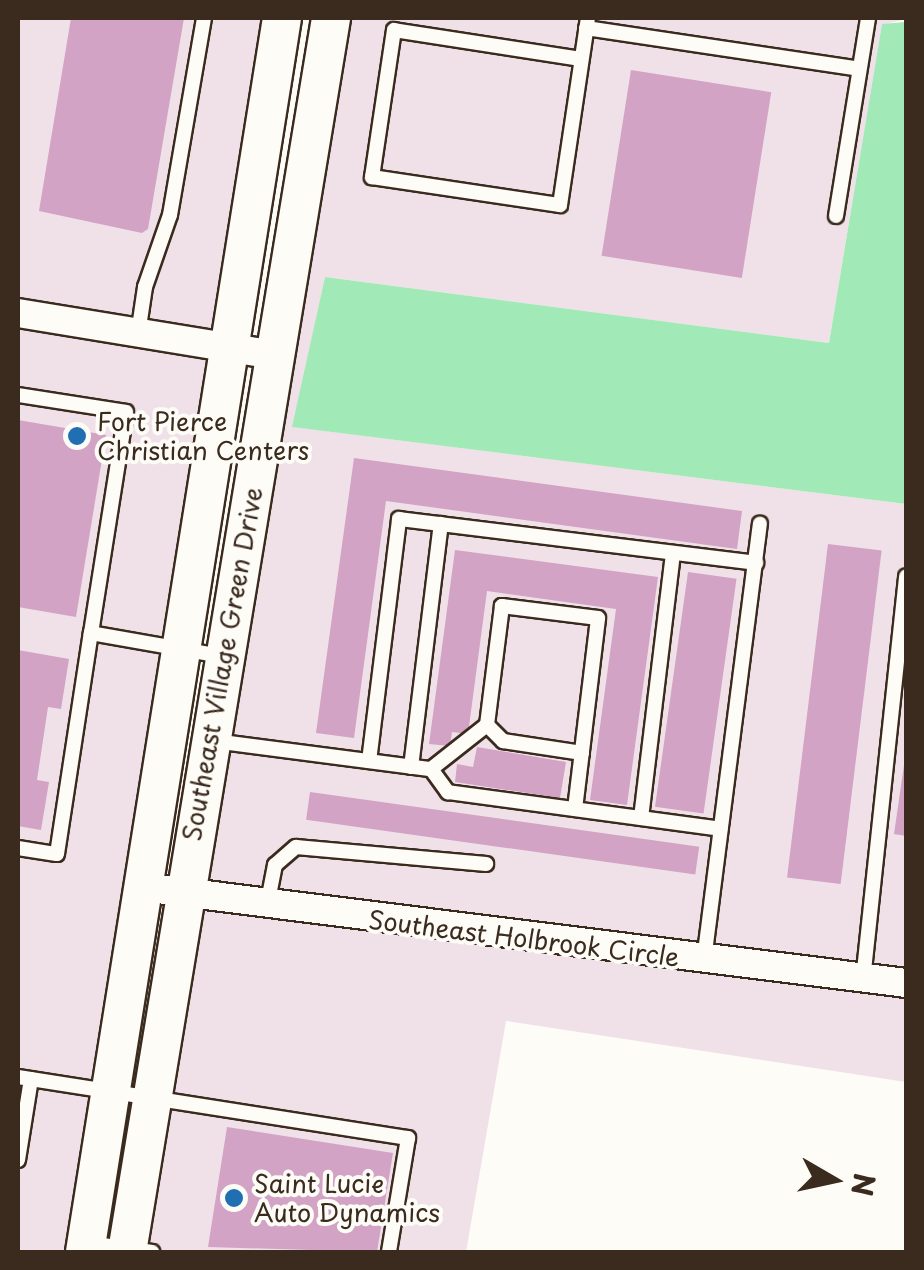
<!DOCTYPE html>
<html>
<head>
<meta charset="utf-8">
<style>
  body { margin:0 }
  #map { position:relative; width:924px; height:1270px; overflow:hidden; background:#fdfcf7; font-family:"Playpen Sans",sans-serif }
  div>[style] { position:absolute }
  .built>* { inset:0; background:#f0e1e8 }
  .green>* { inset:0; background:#a1e9b7 }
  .building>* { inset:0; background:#d2a3c4; transform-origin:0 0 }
  .roads { filter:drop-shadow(2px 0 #3b2a1e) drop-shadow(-2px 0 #3b2a1e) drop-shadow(0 2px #3b2a1e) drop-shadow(0 -2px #3b2a1e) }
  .lane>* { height:14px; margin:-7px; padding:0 7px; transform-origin:7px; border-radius:7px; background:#fdfcf7 }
  .street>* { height:28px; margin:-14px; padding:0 14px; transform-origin:14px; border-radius:14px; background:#fdfcf7 }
  .secondary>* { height:38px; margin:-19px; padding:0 19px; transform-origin:19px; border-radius:19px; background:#fdfcf7 }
  .dots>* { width:28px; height:28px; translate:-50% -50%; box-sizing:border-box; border:5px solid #fdfcf7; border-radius:50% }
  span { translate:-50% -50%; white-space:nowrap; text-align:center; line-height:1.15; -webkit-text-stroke:8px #fdfcf7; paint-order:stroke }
  .poi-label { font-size:25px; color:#3b2a1e }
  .left { translate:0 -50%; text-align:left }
  .street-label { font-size:25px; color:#3b2a1e }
  .frame { position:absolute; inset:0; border:20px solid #3b2a1e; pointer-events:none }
  .north { position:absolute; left:784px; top:1130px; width:100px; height:100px; -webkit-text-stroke:8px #fdfcf7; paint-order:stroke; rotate:99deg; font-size:28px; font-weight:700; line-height:40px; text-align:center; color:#3b2a1e }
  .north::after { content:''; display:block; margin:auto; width:35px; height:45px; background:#3b2a1e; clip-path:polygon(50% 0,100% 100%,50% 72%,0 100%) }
</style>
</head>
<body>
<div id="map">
  <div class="built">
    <i style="clip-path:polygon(18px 18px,267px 18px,218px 333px,18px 300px)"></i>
    <i style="clip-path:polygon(346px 18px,906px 19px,882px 25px,829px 343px,325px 277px,293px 427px,906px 504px,906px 969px,200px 883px)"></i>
    <i style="clip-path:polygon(18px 327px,214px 359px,70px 1252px,18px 1252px)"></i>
    <i style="clip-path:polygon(196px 909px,906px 996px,906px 1082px,506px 1021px,466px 1252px,142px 1252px)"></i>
  </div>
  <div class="green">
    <i style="clip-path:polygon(906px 22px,906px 504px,292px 427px,325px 277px,829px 343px,882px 24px)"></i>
  </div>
  <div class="building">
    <i style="clip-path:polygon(71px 18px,184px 18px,148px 229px,142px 233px,39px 211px)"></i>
    <i style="left:631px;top:70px;width:142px;height:188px;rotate:9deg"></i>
    <i style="clip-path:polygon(18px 420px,106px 435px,76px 617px,18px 607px)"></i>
    <i style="clip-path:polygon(354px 458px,742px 511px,737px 549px,386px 501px,354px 738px,316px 733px)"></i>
    <i style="left:828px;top:544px;width:54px;height:336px;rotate:7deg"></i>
    <i style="clip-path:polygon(455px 550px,658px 577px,627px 805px,590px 800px,616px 609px,487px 591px,468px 734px,452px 732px,450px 746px,429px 744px)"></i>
    <i style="left:688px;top:572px;width:49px;height:237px;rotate:8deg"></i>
    <i style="clip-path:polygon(18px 650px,69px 659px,61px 709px,48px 707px,37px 780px,49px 782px,41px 830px,18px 826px)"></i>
    <i style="clip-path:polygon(477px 747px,566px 762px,560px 798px,455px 782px,457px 764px,473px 767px)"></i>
    <i style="clip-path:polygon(904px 765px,906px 766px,906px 836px,894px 834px)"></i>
    <i style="left:310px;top:792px;width:393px;height:28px;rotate:8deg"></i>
    <i style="clip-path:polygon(227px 1127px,393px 1153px,377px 1252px,208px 1247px)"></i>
  </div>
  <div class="roads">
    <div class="lane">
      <i style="left:586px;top:28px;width:276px;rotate:8.5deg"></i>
      <i style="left:581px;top:59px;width:189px;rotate:-171.2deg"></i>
      <i style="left:394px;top:30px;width:149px;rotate:98.5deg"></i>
      <i style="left:372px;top:177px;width:190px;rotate:8.5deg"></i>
      <i style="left:560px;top:205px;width:189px;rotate:-81.5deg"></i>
      <i style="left:836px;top:216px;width:201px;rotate:-80.8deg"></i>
      <i style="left:138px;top:334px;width:48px;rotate:-81.5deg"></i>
      <i style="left:145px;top:287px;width:76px;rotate:-70.9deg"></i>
      <i style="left:170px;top:215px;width:200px;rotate:-80.2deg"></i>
      <i style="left:18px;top:395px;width:109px;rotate:8.9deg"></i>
      <i style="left:126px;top:412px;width:224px;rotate:99deg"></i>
      <i style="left:214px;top:741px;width:219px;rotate:7.4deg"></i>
      <i style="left:431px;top:769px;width:71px;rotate:-38.2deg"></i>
      <i style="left:369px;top:761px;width:244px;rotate:-82.9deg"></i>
      <i style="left:399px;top:519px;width:360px;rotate:7deg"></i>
      <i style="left:411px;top:767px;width:245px;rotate:-83deg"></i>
      <i style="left:431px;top:769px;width:29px;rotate:54deg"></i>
      <i style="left:448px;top:792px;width:275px;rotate:7.7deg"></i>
      <i style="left:575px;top:809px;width:192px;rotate:-83.1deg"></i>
      <i style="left:598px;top:618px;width:97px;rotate:-172.9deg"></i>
      <i style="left:502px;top:606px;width:120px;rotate:97.2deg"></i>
      <i style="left:487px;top:725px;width:23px;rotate:45deg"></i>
      <i style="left:503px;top:741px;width:80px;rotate:8.6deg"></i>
      <i style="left:641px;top:818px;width:267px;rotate:-83.1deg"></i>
      <i style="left:18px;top:848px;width:39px;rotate:9deg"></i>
      <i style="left:57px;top:854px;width:224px;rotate:-81.3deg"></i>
      <i style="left:91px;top:633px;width:133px;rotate:10deg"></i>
      <i style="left:267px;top:906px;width:42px;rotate:-79deg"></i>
      <i style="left:275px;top:865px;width:28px;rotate:-41deg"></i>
      <i style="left:296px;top:847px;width:191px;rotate:5.1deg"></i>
      <i style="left:704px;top:960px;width:440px;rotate:-82.7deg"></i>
      <i style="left:863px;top:980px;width:406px;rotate:-83.9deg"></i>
      <i style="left:18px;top:1077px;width:395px;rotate:8.9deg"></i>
      <i style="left:408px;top:1138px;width:116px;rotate:99.5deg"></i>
      <i style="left:18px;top:1160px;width:82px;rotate:-80.9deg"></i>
      <i style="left:88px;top:1243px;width:65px;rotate:8deg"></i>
    </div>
    <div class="street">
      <i style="left:18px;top:313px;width:259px;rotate:9.3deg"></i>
      <i style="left:142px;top:887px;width:770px;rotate:7.16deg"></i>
    </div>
    <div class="secondary">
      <i style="left:85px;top:1252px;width:1250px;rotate:-80.93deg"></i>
      <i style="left:127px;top:1252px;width:1251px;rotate:-80.61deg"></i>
    </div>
  </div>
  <div class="dots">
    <i style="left:77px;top:436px;background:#1f6fb2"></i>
    <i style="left:234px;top:1198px;background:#1f6fb2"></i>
  </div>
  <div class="poi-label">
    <span class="left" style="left:97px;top:436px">Fort Pierce<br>Christian Centers</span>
    <span class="left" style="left:254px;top:1198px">Saint Lucie<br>Auto Dynamics</span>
  </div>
  <div class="street-label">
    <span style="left:222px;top:664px;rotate:-80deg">Southeast Village Green Drive</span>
    <span style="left:524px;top:938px;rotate:7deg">Southeast Holbrook Circle</span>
  </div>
  <div class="frame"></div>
  <div class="north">N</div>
</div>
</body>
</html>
